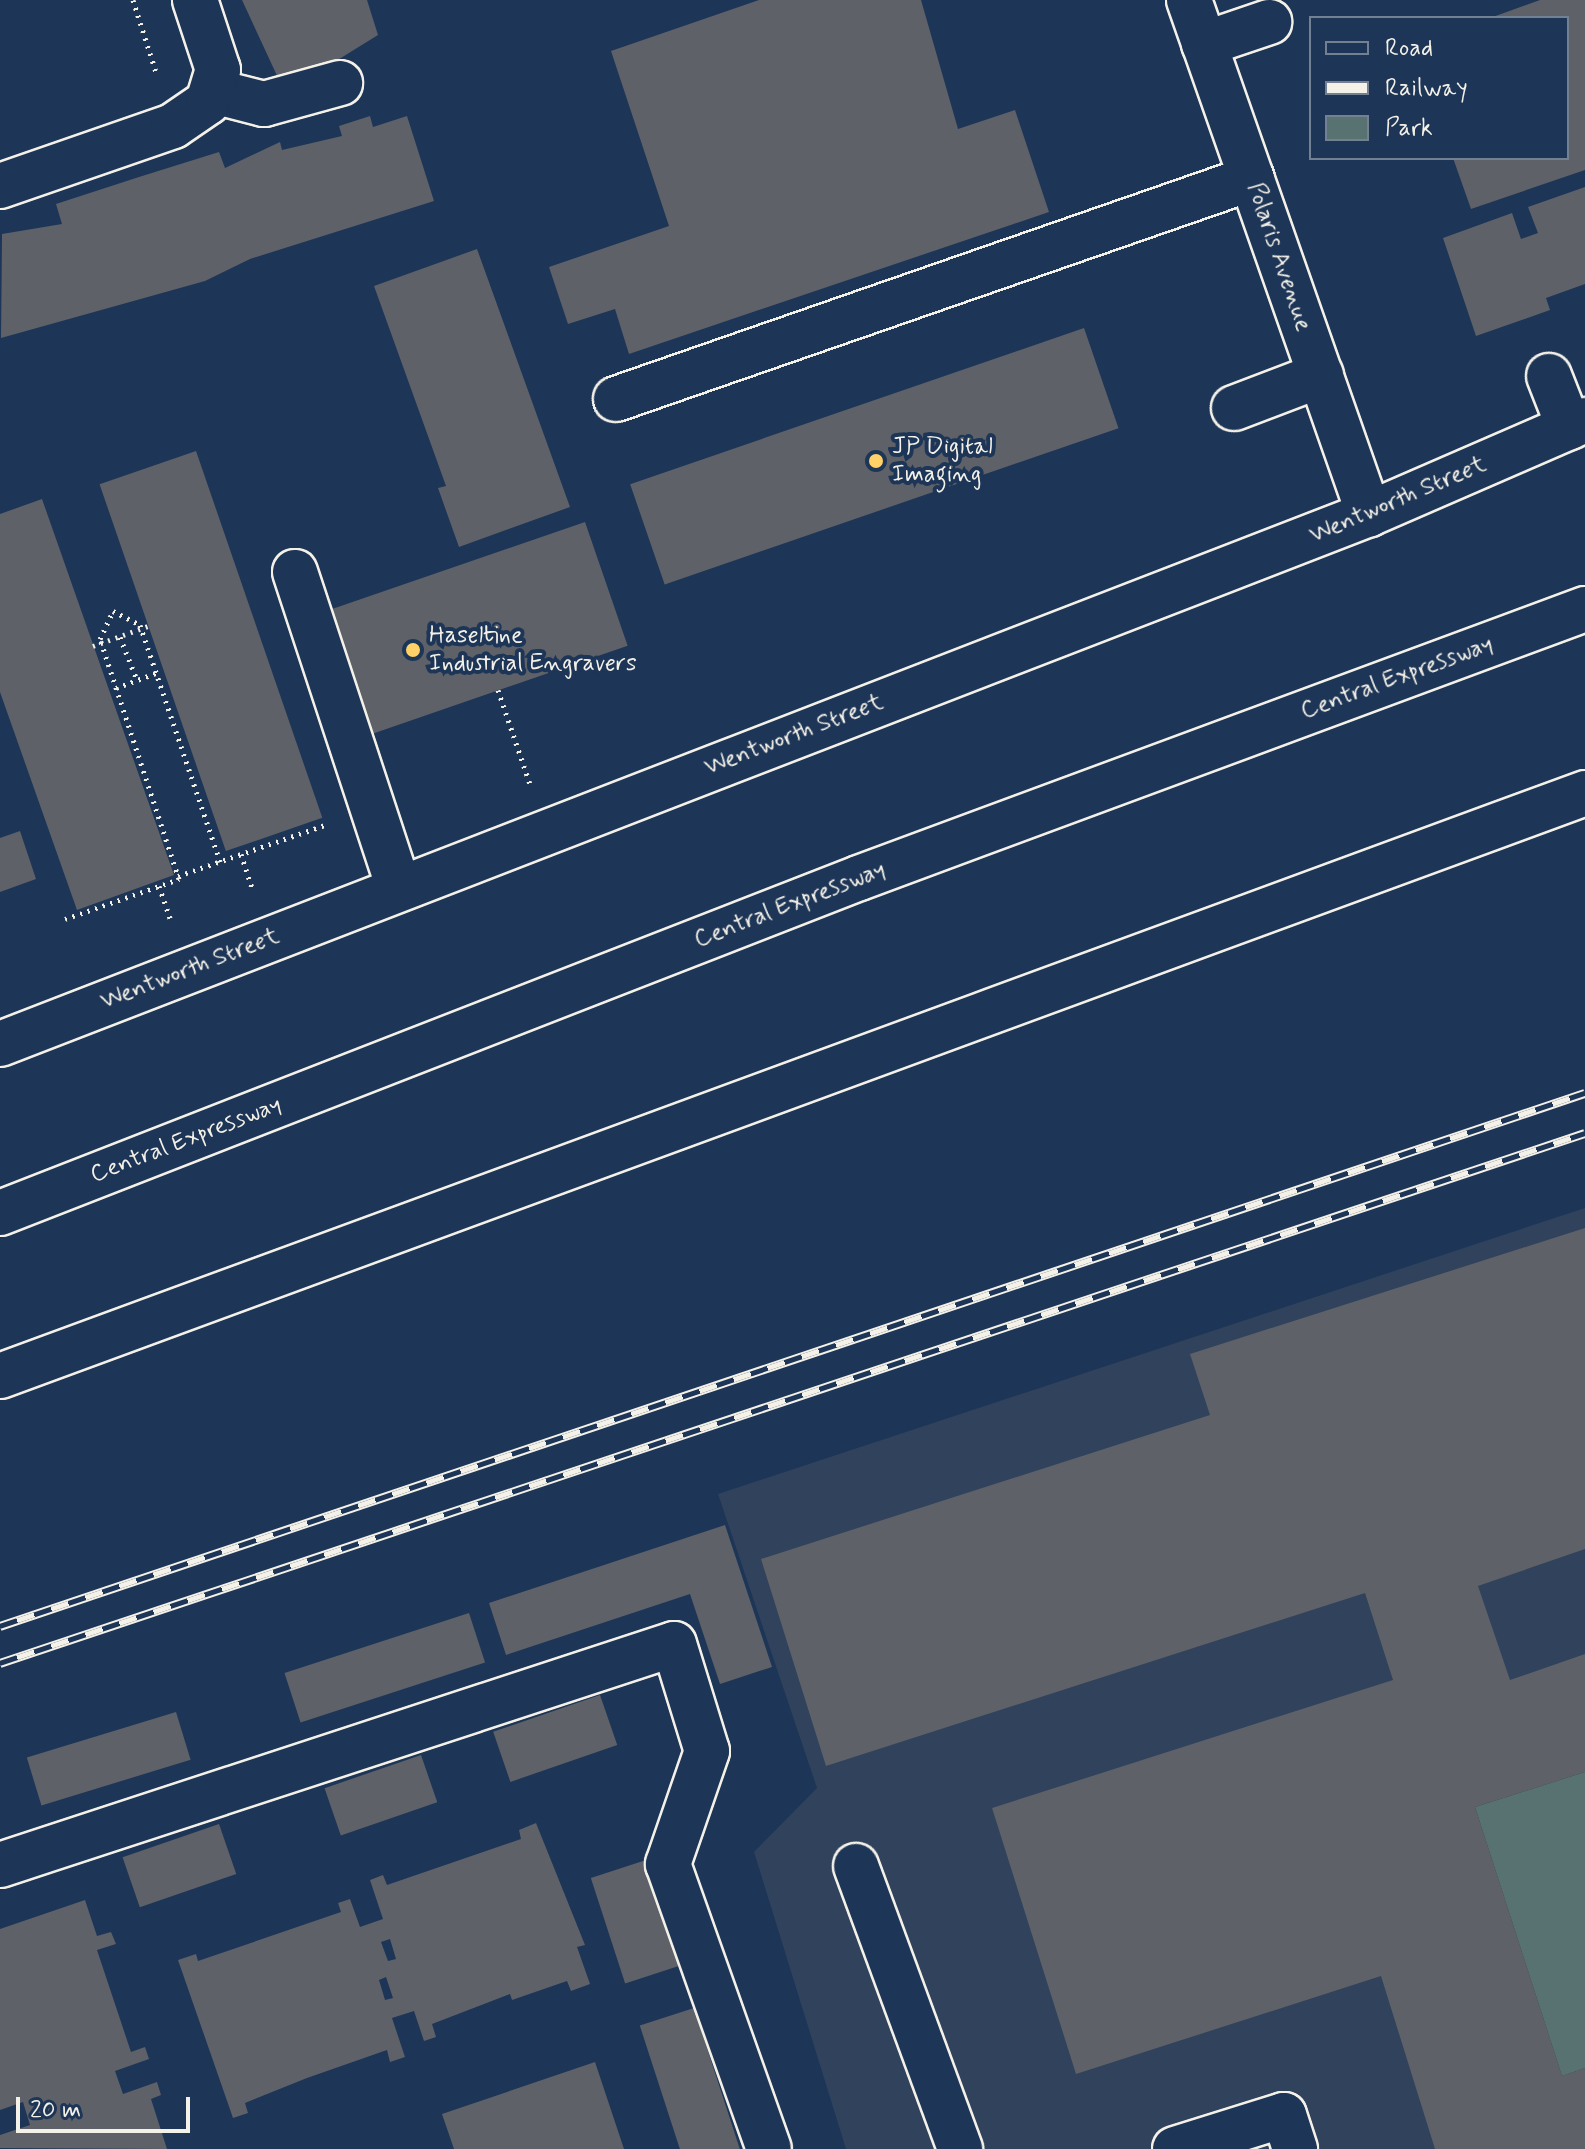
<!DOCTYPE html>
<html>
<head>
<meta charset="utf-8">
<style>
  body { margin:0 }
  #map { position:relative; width:1585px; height:2149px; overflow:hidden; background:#1d3557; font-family:Mynerve,sans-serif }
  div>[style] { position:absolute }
  .built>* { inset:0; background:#30425c }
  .green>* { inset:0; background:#577270 }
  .building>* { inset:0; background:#5e6168; transform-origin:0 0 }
  .path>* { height:5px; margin-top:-2.5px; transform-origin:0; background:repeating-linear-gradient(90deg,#f4f1e8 0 2px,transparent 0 8px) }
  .roads { filter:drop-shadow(2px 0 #f4f1e8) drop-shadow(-2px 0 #f4f1e8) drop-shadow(0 2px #f4f1e8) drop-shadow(0 -2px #f4f1e8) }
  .minor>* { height:44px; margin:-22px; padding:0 22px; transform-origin:22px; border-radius:22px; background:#1d3557 }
  .highway>* { height:44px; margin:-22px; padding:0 22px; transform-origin:22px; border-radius:22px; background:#1d3557 }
  .rail>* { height:9px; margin-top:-4.5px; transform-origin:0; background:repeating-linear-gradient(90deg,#1d3557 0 18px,#f4f1e8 0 36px); box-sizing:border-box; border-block:2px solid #f4f1e8 }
  .path-bridge>* { height:5px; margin-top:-2.5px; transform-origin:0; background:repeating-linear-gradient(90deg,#f4f1e8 0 2px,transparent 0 8px) }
  .dots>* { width:22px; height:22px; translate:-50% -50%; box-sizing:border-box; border:4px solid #1d3557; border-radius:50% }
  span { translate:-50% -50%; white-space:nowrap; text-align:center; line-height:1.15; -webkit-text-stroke:8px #1d3557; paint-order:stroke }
  .street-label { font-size:24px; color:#f4f1e8 }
  .poi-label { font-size:24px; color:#f4f1e8 }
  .left { translate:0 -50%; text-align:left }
  .legend { position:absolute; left:1309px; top:16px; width:260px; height:144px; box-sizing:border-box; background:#1d3557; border:2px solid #738091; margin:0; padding:10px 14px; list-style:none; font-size:24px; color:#f4f1e8 }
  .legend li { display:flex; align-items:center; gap:16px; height:40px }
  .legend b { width:40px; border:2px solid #738091 }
  .scale { position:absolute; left:16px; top:2097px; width:174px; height:36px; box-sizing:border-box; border:4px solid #f4f1e8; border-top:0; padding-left:10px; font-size:24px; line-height:28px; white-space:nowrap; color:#f4f1e8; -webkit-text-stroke:6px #1d3557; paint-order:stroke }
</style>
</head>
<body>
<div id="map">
  <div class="built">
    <i style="clip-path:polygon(1585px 1208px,1585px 2149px,846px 2149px,754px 1852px,817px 1788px,718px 1494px)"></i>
  </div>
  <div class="green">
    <i style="clip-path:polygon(1585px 1772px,1585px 2068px,1562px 2076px,1475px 1807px)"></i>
  </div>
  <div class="building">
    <i style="clip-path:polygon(242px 0,367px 0,378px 35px,336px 61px,279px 80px)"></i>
    <i style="clip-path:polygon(759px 0,921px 0,958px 129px,1015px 110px,1049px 212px,629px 354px,615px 309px,568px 324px,549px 267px,669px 226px,611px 51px)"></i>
    <i style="clip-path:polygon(1540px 0,1585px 0,1585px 170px,1471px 209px,1453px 158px,1567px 158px,1567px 18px,1490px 18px)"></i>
    <i style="clip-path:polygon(370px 116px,373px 127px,407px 116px,434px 201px,250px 259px,205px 281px,1px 338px,2px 234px,62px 224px,56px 204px,139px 177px,219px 152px,225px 168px,280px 142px,282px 150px,342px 136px,339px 126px)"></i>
    <i style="clip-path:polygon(1585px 187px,1585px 284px,1546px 298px,1550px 310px,1476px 336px,1443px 238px,1512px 213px,1521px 239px,1538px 233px,1528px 207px)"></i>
    <i style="clip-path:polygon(477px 249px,570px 507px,459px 547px,438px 488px,446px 486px,374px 286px)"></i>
    <i style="left:1084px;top:328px;width:106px;height:480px;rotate:71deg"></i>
    <i style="left:196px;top:451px;width:388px;height:102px;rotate:71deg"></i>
    <i style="clip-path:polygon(42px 499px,174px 875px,77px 910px,0 692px,0 514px)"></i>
    <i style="left:585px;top:522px;width:131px;height:272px;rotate:71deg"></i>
    <i style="clip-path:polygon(20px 831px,36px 879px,0 892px,0 838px)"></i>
    <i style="clip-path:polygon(1585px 1228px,1585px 1549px,1478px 1586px,1510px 1680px,1585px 1654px,1585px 1772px,1475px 1807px,1562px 2076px,1585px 2068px,1585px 2149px,1435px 2149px,1381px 1976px,1076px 2074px,992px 1808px,1393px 1680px,1365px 1593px,826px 1766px,761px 1559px,1210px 1415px,1190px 1354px)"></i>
    <i style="clip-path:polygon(725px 1525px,772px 1667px,720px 1684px,690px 1594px,506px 1655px,489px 1603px)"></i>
    <i style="left:469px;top:1613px;width:52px;height:194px;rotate:72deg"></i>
    <i style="left:600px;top:1695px;width:53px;height:113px;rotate:71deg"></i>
    <i style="left:176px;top:1712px;width:50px;height:156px;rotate:73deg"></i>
    <i style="left:421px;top:1755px;width:50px;height:102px;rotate:71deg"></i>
    <i style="clip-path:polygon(evenodd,536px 1823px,585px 1945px,577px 1947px,590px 1984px,571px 1991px,567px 1981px,512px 2000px,510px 1994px,432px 2024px,436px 2037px,424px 2041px,414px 2011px,392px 2018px,405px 2057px,390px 2062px,387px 2050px,307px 2078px,245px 2103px,248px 2113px,233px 2118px,178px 1960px,196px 1954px,198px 1961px,341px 1912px,338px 1903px,350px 1899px,360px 1927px,383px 1919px,370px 1880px,383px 1875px,387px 1885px,521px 1839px,519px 1830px,536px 1823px,390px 1939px,396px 1959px,388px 1961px,381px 1942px,390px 1939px,536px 1823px,386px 1977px,393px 1998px,385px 2000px,379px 1980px,386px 1977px)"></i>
    <i style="left:219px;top:1824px;width:53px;height:102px;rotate:71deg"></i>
    <i style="left:646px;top:1860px;width:111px;height:58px;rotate:72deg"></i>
    <i style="clip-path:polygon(85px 1900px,97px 1936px,111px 1932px,116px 1944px,97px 1950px,131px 2052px,145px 2047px,149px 2059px,115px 2071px,123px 2094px,157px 2082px,161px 2095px,151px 2099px,167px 2149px,0 2148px,0 2135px,30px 2125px,23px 2102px,0 2110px,0 1929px)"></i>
    <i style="left:694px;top:2008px;width:149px;height:57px;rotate:72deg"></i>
    <i style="clip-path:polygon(595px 2062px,624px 2149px,454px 2149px,442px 2114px)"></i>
  </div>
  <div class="path">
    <i style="left:133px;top:0;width:79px;rotate:72.3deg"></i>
    <i style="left:120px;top:637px;width:46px;rotate:68.4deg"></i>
    <i style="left:116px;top:688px;width:43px;rotate:-20.6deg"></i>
    <i style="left:498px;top:690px;width:99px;rotate:71.2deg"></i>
    <i style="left:241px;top:854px;width:39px;rotate:72deg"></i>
    <i style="left:178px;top:876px;width:156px;rotate:-19.1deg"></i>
    <i style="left:159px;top:886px;width:39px;rotate:71deg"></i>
    <i style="left:65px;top:919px;width:121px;rotate:-19.3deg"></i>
    <i style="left:179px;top:879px;width:253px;rotate:-108.2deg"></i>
    <i style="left:100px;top:639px;width:31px;rotate:-65deg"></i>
    <i style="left:113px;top:611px;width:30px;rotate:27deg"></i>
    <i style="left:140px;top:625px;width:250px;rotate:71.3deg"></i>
  </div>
  <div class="roads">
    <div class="minor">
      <i style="left:1189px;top:0;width:545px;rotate:70.7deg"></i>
      <i style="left:1204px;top:44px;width:69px;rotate:-18.7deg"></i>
      <i style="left:213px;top:91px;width:53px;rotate:14.3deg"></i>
      <i style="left:264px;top:104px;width:79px;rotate:-15.4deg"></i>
      <i style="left:0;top:186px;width:183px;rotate:-19.1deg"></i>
      <i style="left:173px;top:126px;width:42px;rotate:-34.4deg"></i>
      <i style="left:208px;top:102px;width:34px;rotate:-73deg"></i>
      <i style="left:218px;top:70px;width:74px;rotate:-108.2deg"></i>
      <i style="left:1549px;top:376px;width:55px;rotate:68.6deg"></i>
      <i style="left:616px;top:399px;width:673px;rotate:-19.16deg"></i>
      <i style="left:1234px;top:408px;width:93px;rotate:-20.8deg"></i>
      <i style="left:295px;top:572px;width:333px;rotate:71.8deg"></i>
      <i style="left:0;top:1044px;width:1468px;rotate:-21.16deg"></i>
      <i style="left:1369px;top:514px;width:236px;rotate:-23.5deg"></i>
      <i style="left:0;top:1865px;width:709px;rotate:-18.15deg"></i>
      <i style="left:674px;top:1644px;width:112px;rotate:72.9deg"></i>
      <i style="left:707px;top:1751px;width:120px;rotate:109deg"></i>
      <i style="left:668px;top:1864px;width:302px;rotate:70.5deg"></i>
      <i style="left:856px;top:1866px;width:302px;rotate:69.8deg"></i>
      <i style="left:1175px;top:2149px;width:114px;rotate:-17.3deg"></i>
      <i style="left:1284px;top:2115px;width:36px;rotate:72deg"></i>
    </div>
    <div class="highway">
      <i style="left:0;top:1213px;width:922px;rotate:-21.31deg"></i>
      <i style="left:859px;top:878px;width:774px;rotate:-20.33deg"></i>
      <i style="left:0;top:1376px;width:1689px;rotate:-20.19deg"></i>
    </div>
  </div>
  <div class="rail">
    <i style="left:0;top:1626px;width:1672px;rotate:-18.59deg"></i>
    <i style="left:0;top:1663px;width:1671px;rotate:-18.49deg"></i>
  </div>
  <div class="path-bridge">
    <i style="left:93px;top:646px;width:59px;rotate:-20deg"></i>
  </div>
  <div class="dots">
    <i style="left:876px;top:461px;background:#ffd166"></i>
    <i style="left:413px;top:650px;background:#ffd166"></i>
  </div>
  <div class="street-label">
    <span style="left:1279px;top:257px;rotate:71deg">Polaris Avenue</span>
    <span style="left:1398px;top:500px;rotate:-23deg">Wentworth Street</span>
    <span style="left:1397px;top:678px;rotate:-20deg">Central Expressway</span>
    <span style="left:794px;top:735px;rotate:-21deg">Wentworth Street</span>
    <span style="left:790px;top:905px;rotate:-21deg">Central Expressway</span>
    <span style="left:190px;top:969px;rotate:-21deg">Wentworth Street</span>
    <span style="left:186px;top:1140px;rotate:-21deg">Central Expressway</span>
  </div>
  <div class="poi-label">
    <span class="left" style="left:892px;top:461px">JP Digital<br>Imaging</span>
    <span class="left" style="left:429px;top:650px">Haseltine<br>Industrial Engravers</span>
  </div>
  <ul class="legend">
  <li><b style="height:10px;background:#1d3557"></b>Road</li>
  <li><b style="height:10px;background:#f4f1e8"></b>Railway</li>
  <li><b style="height:22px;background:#577270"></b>Park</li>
  </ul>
  <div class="scale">20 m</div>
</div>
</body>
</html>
